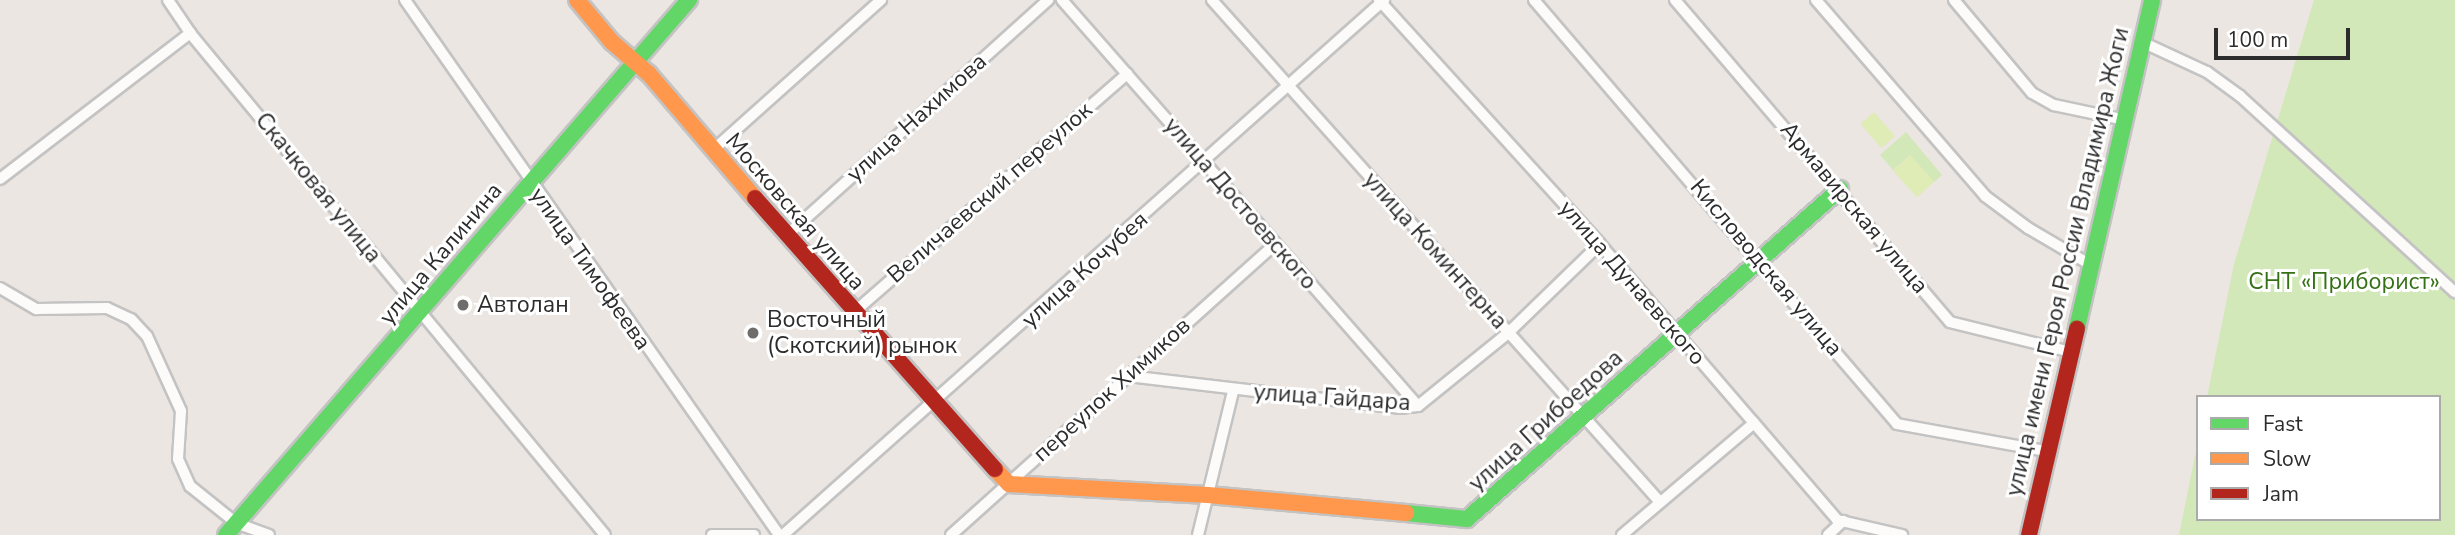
<!DOCTYPE html>
<html>
<head>
<meta charset="utf-8">
<style>
  body { margin:0 }
  #map { position:relative; width:2455px; height:535px; overflow:hidden; background:#ebe6e1; font-family:"Nunito Sans",sans-serif }
  div>[style] { position:absolute }
  .green>* { inset:0; background:#d2e8b8 }
  .pitch>* { inset:0; background:#dfecb5; transform-origin:0 0 }
  .roads { filter:drop-shadow(2px 0 #c4c3c3) drop-shadow(-2px 0 #c4c3c3) drop-shadow(0 2px #c4c3c3) drop-shadow(0 -2px #c4c3c3) }
  .street>* { height:10px; margin:-5px; padding:0 5px; transform-origin:5px; border-radius:5px; background:#fcfbfa }
  .fast>* { height:16px; margin:-8px; padding:0 8px; transform-origin:8px; border-radius:8px; background:#63d668 }
  .slow>* { height:16px; margin:-8px; padding:0 8px; transform-origin:8px; border-radius:8px; background:#ff974d }
  .jam>* { height:16px; margin:-8px; padding:0 8px; transform-origin:8px; border-radius:8px; background:#b3261e }
  .dots>* { width:19px; height:19px; translate:-50% -50%; box-sizing:border-box; border:4px solid #fff; border-radius:50% }
  span { translate:-50% -50%; white-space:nowrap; text-align:center; line-height:1.15; -webkit-text-stroke:6px #fff; paint-order:stroke }
  .street-label { font-size:23px; color:#2c2c2c }
  .park-label { font-size:23px; color:#357015 }
  .poi-label { font-size:23px; color:#2c2c2c }
  .left { translate:0 -50%; text-align:left }
  .legend { position:absolute; left:2196px; top:395px; width:245px; height:126px; box-sizing:border-box; background:#fff; border:2px solid #ababab; margin:0; padding:9px 12px; list-style:none; font-size:21px; color:#2c2c2c }
  .legend li { display:flex; align-items:center; gap:14px; height:35px }
  .legend b { width:35px; border:2px solid #ababab }
  .scale { position:absolute; left:2214px; top:28px; width:136px; height:32px; box-sizing:border-box; border:4px solid #2c2c2c; border-top:0; padding-left:9px; font-size:21px; line-height:24px; white-space:nowrap; color:#2c2c2c; -webkit-text-stroke:5px #fff; paint-order:stroke }
</style>
</head>
<body>
<div id="map">
  <div class="green">
    <i style="clip-path:polygon(2314px 0,2455px 0,2455px 535px,2179px 535px,2198px 441px,2198px 519px,2439px 519px,2439px 397px,2207px 397px,2234px 264px)"></i>
    <i style="clip-path:polygon(1906px 132px,1942px 175px,1934px 182px,1910px 155px,1893px 170px,1880px 155px)"></i>
  </div>
  <div class="pitch">
    <i style="left:1874px;top:112px;width:32px;height:18px;rotate:49deg"></i>
    <i style="left:1910px;top:155px;width:36px;height:23px;rotate:48deg"></i>
  </div>
  <div class="roads">
    <div class="street">
      <i style="left:168px;top:0;width:40px;rotate:56deg"></i>
      <i style="left:190px;top:33px;width:651px;rotate:50.42deg"></i>
      <i style="left:405px;top:0;width:653px;rotate:55.04deg"></i>
      <i style="left:1062px;top:0;width:540px;rotate:48.75deg"></i>
      <i style="left:1212px;top:0;width:671px;rotate:48.26deg"></i>
      <i style="left:1379px;top:0;width:329px;rotate:47.8deg"></i>
      <i style="left:1600px;top:244px;width:364px;rotate:49.3deg"></i>
      <i style="left:1837px;top:520px;width:67px;rotate:13deg"></i>
      <i style="left:1534px;top:0;width:558px;rotate:49.43deg"></i>
      <i style="left:1897px;top:424px;width:151px;rotate:10.3deg"></i>
      <i style="left:1675px;top:0;width:423px;rotate:49.5deg"></i>
      <i style="left:1950px;top:322px;width:125px;rotate:13.9deg"></i>
      <i style="left:1816px;top:0;width:259px;rotate:49.2deg"></i>
      <i style="left:1985px;top:196px;width:54px;rotate:36.7deg"></i>
      <i style="left:2028px;top:228px;width:73px;rotate:30.4deg"></i>
      <i style="left:1954px;top:0;width:121px;rotate:50deg"></i>
      <i style="left:2032px;top:93px;width:25px;rotate:29deg"></i>
      <i style="left:2054px;top:105px;width:73px;rotate:11.9deg"></i>
      <i style="left:2142px;top:42px;width:72px;rotate:24.8deg"></i>
      <i style="left:2207px;top:72px;width:41px;rotate:36deg"></i>
      <i style="left:2240px;top:96px;width:291px;rotate:42.4deg"></i>
      <i style="left:712px;top:151px;width:227px;rotate:-41.8deg"></i>
      <i style="left:0;top:179px;width:240px;rotate:-37.5deg"></i>
      <i style="left:786px;top:236px;width:353px;rotate:-42deg"></i>
      <i style="left:0;top:288px;width:42px;rotate:30.3deg"></i>
      <i style="left:36px;top:309px;width:71px;rotate:-0.8deg"></i>
      <i style="left:107px;top:308px;width:26px;rotate:25deg"></i>
      <i style="left:131px;top:319px;width:23px;rotate:47deg"></i>
      <i style="left:147px;top:336px;width:82px;rotate:65.6deg"></i>
      <i style="left:181px;top:411px;width:48px;rotate:93.6deg"></i>
      <i style="left:178px;top:459px;width:30px;rotate:66deg"></i>
      <i style="left:190px;top:486px;width:59px;rotate:38.8deg"></i>
      <i style="left:236px;top:523px;width:35px;rotate:20deg"></i>
      <i style="left:853px;top:313px;width:364px;rotate:-41.1deg"></i>
      <i style="left:1128px;top:376px;width:273px;rotate:6.7deg"></i>
      <i style="left:1399px;top:408px;width:19px;rotate:-6deg"></i>
      <i style="left:1418px;top:406px;width:116px;rotate:-39deg"></i>
      <i style="left:1508px;top:333px;width:128px;rotate:-44.1deg"></i>
      <i style="left:712px;top:535px;width:42px"></i>
      <i style="left:783px;top:535px;width:805px;rotate:-41.67deg"></i>
      <i style="left:951px;top:535px;width:433px;rotate:-41.9deg"></i>
      <i style="left:1198px;top:535px;width:148px;rotate:-76.3deg"></i>
      <i style="left:1622px;top:535px;width:173px;rotate:-40.3deg"></i>
      <i style="left:1828px;top:535px;width:21px;rotate:-43deg"></i>
    </div>
    <div class="fast">
      <i style="left:2077px;top:328px;width:336px;rotate:-77.1deg"></i>
      <i style="left:1406px;top:513px;width:61px;rotate:5.6deg"></i>
      <i style="left:1467px;top:519px;width:498px;rotate:-41.5deg"></i>
      <i style="left:226px;top:535px;width:708px;rotate:-49.13deg"></i>
    </div>
    <div class="slow">
      <i style="left:577px;top:0;width:55px;rotate:50.2deg"></i>
      <i style="left:612px;top:42px;width:49px;rotate:40.9deg"></i>
      <i style="left:649px;top:74px;width:163px;rotate:49.5deg"></i>
      <i style="left:995px;top:469px;width:21px;rotate:47deg"></i>
      <i style="left:1009px;top:484px;width:199px;rotate:3.2deg"></i>
      <i style="left:1208px;top:495px;width:199px;rotate:5.2deg"></i>
    </div>
    <div class="jam">
      <i style="left:755px;top:198px;width:362px;rotate:48.5deg"></i>
      <i style="left:2029px;top:535px;width:212px;rotate:-76.9deg"></i>
    </div>
  </div>
  <div class="dots">
    <i style="left:463px;top:305px;background:#6f6d6b"></i>
    <i style="left:753px;top:333px;background:#6f6d6b"></i>
  </div>
  <div class="street-label">
    <span style="left:917px;top:118px;rotate:-42deg">улица Нахимова</span>
    <span style="left:318px;top:188px;rotate:51deg">Скачковая улица</span>
    <span style="left:990px;top:193px;rotate:-41deg">Величаевский переулок</span>
    <span style="left:1240px;top:204px;rotate:49deg">улица Достоевского</span>
    <span style="left:1854px;top:208px;rotate:50deg">Армавирская улица</span>
    <span style="left:795px;top:212px;rotate:49deg">Московская улица</span>
    <span style="left:1435px;top:251px;rotate:48deg">улица Коминтерна</span>
    <span style="left:441px;top:254px;rotate:-50deg">улица Калинина</span>
    <span style="left:2068px;top:262px;rotate:-77deg">улица имени Героя России Владимира Жоги</span>
    <span style="left:1766px;top:268px;rotate:50deg">Кисловодская улица</span>
    <span style="left:590px;top:269px;rotate:55deg">улица Тимофеева</span>
    <span style="left:1085px;top:270px;rotate:-42deg">улица Кочубея</span>
    <span style="left:1632px;top:283px;rotate:49deg">улица Дунаевского</span>
    <span style="left:1112px;top:390px;rotate:-42deg">переулок Химиков</span>
    <span style="left:1332px;top:398px;rotate:4deg">улица Гайдара</span>
    <span style="left:1546px;top:421px;rotate:-42deg">улица Грибоедова</span>
  </div>
  <div class="park-label">
    <span style="left:2344px;top:282px">СНТ «Приборист»</span>
  </div>
  <div class="poi-label">
    <span class="left" style="left:477px;top:305px">Автолан</span>
    <span class="left" style="left:767px;top:333px">Восточный<br>(Скотский) рынок</span>
  </div>
  <ul class="legend">
  <li><b style="height:9px;background:#63d668"></b>Fast</li>
  <li><b style="height:9px;background:#ff974d"></b>Slow</li>
  <li><b style="height:9px;background:#b3261e"></b>Jam</li>
  </ul>
  <div class="scale">100 m</div>
</div>
</body>
</html>
